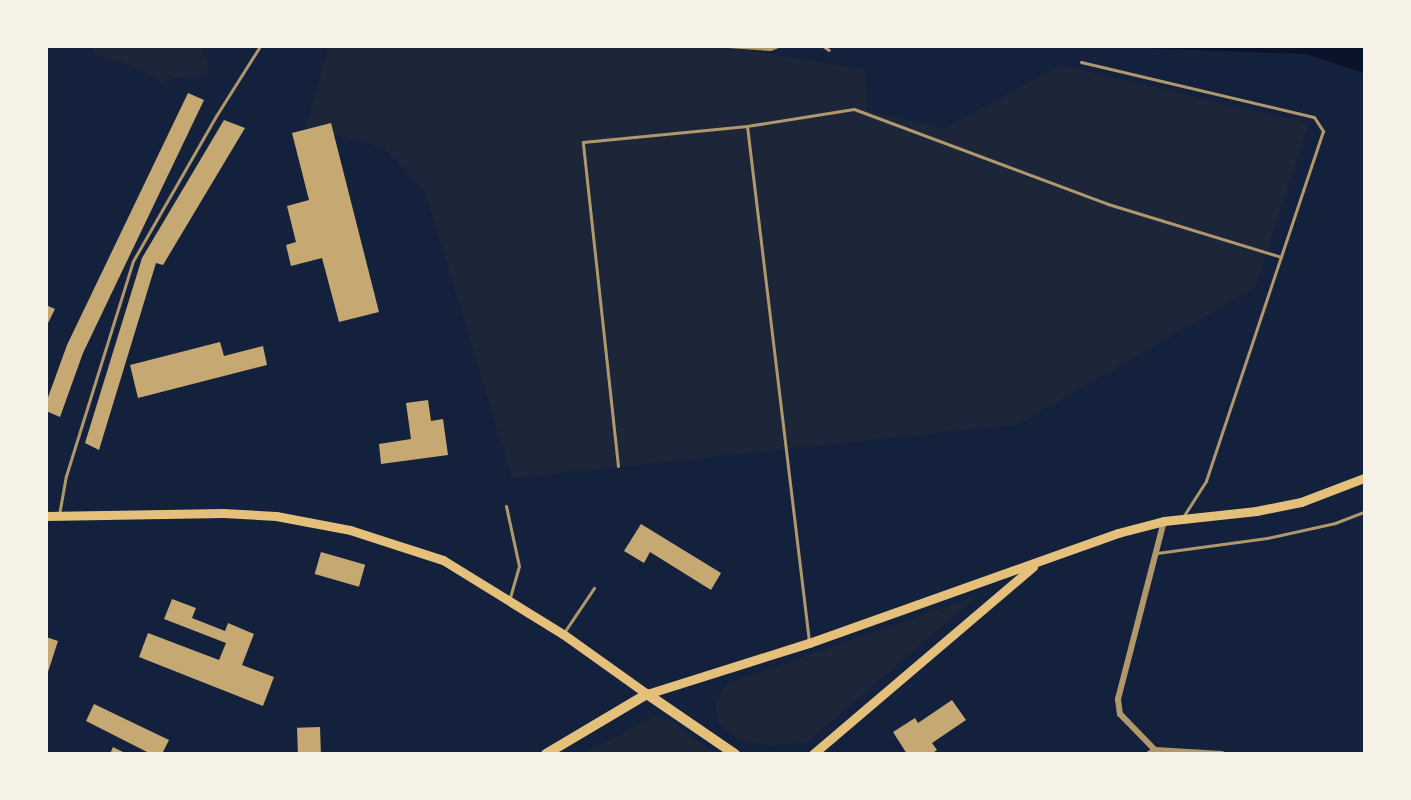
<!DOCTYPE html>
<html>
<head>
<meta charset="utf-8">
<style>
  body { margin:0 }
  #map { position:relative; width:1411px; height:800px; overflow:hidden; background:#14213d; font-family:"Noto Serif",serif }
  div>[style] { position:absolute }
  .green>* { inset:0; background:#1d2539 }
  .water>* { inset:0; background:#0b132b }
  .building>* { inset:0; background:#c6a872; transform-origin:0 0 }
  .service>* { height:3px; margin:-1.5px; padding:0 1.5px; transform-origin:1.5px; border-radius:1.5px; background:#b1986c }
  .minor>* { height:6px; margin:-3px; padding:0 3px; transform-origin:3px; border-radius:3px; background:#b1986c }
  .secondary>* { height:9px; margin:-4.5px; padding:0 4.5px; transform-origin:4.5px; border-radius:4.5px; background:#e5c07b }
  .primary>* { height:10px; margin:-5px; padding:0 5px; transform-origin:5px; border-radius:5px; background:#e5c07b }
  span { translate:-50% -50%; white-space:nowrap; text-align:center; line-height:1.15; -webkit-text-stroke:5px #f6f1e7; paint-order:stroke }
  .frame { position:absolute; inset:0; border:48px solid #f6f1e7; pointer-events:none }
</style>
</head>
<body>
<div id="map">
  <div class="green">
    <i style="clip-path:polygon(329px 46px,744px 47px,740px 49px,865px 70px,867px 111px,946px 128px,1060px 65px,1309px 123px,1255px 288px,1019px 424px,512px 478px,425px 191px,382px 147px,306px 127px)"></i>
    <i style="clip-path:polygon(91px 47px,201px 47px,209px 63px,208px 74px,198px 79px,177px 77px,162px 83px,132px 66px,96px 55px)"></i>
    <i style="clip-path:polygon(978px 595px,806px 743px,769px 745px,741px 741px,717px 722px,716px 702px,727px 684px)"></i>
    <i style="clip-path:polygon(655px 716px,671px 720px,714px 753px,585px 753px)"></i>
  </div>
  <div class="water">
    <i style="clip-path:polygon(1115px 47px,1364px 47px,1364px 73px,1305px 54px)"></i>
  </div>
  <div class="building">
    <i style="clip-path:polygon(188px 93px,204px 100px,83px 353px,60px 417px,46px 411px,46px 403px,67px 345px)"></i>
    <i style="clip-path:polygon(224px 120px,245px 128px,163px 265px,156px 263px,99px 450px,85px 443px,142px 258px)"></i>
    <i style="clip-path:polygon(331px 123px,379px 312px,339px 322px,322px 258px,291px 266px,286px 245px,296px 242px,287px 206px,309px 200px,292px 133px)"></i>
    <i style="clip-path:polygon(46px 305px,55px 309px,46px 327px)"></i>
    <i style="clip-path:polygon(220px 342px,224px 356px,263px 346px,267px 365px,138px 398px,130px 365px)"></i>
    <i style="clip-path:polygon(428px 400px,431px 421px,443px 419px,448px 455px,381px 464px,379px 444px,411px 439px,406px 403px)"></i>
    <i style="clip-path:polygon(641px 524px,721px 573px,711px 590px,650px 552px,644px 563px,624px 551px)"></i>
    <i style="left:321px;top:552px;width:46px;height:23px;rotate:16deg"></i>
    <i style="clip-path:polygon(172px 599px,196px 608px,192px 618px,225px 631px,228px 623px,254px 634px,242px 665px,274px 677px,263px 706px,139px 657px,148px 633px,219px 660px,226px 643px,164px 619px)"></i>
    <i style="clip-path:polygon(46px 637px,58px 641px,48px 672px,46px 672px)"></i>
    <i style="clip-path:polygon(952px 700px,966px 720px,932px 743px,937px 750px,931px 754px,907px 754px,893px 732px,915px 718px,918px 723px)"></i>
    <i style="clip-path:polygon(94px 704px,169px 740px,162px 754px,151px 754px,86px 721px)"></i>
    <i style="left:320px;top:727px;width:27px;height:23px;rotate:88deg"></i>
    <i style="clip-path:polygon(113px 747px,127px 754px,110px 754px)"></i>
  </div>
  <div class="service">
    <i style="left:728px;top:46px;width:42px;rotate:4.1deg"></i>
    <i style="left:770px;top:49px;width:9px;rotate:-21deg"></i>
    <i style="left:823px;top:46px;width:7px;rotate:34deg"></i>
    <i style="left:1081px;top:62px;width:239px;rotate:13.3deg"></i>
    <i style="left:1314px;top:117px;width:17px;rotate:57deg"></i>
    <i style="left:1323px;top:131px;width:369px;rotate:108.5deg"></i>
    <i style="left:1206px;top:481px;width:43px;rotate:122.6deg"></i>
    <i style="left:747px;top:126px;width:108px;rotate:-9deg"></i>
    <i style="left:854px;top:109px;width:271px;rotate:20.5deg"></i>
    <i style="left:1108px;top:204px;width:181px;rotate:17deg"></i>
    <i style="left:618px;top:466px;width:326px;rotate:-96.2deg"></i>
    <i style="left:583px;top:142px;width:165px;rotate:-5.6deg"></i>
    <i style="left:747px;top:126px;width:519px;rotate:83.14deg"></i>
    <i style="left:506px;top:506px;width:61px;rotate:77.8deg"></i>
    <i style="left:519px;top:566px;width:32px;rotate:106deg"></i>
    <i style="left:59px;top:515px;width:40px;rotate:-80deg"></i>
    <i style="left:66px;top:476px;width:225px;rotate:-72.7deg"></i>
    <i style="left:133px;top:261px;width:167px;rotate:-60.2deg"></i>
    <i style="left:216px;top:116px;width:83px;rotate:-57.8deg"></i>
    <i style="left:1157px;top:553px;width:111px;rotate:-7.8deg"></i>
    <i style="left:1267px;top:538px;width:70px;rotate:-12.4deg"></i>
    <i style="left:1335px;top:523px;width:31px;rotate:-21deg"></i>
    <i style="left:565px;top:631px;width:52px;rotate:-56deg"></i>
  </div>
  <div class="minor">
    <i style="left:1155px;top:750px;width:50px;rotate:-134.2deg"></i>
    <i style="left:1120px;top:714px;width:15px;rotate:-98deg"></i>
    <i style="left:1118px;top:699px;width:184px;rotate:-75.5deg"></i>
    <i style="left:1149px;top:754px;width:7px;rotate:-34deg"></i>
    <i style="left:1155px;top:750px;width:67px;rotate:3.4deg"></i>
  </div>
  <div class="secondary">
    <i style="left:46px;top:516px;width:177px;rotate:-1deg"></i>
    <i style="left:223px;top:513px;width:53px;rotate:3.2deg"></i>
    <i style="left:276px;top:516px;width:75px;rotate:10.7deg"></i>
    <i style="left:350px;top:530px;width:98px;rotate:17.9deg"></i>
    <i style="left:443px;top:560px;width:141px;rotate:31.7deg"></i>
    <i style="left:563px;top:634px;width:103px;rotate:35.5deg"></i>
    <i style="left:647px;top:694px;width:170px;rotate:-17.5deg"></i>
    <i style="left:809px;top:643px;width:328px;rotate:-19.6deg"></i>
    <i style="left:1118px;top:533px;width:48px;rotate:-14.6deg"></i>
    <i style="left:1164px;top:521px;width:93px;rotate:-6.2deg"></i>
    <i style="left:1256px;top:511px;width:46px;rotate:-11.3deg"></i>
    <i style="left:1301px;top:502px;width:67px;rotate:-20.9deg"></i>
    <i style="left:813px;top:754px;width:289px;rotate:-40.4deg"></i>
  </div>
  <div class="primary">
    <i style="left:546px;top:754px;width:117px;rotate:-30.7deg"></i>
    <i style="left:647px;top:694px;width:107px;rotate:34.3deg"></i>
  </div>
  <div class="frame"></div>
</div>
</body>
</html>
